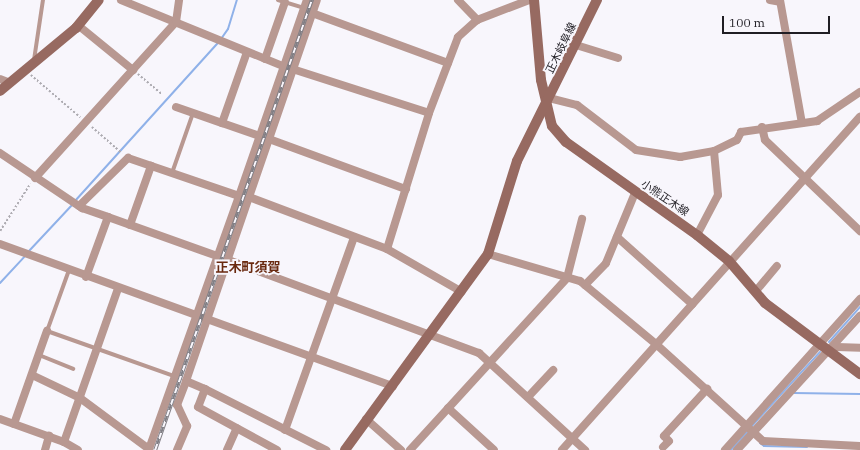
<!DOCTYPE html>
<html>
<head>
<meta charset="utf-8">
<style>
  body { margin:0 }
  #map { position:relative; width:860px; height:450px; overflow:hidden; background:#f8f6fc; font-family:"IBM Plex Serif","Noto Sans JP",serif }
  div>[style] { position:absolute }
  .stream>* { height:2px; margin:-1px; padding:0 1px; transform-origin:1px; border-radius:1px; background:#8fb1e9 }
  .path>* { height:1.5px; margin-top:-0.75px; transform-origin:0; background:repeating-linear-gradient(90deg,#aeacb2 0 2px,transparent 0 4px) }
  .lane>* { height:4px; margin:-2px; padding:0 2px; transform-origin:2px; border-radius:2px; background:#b89891 }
  .street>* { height:8px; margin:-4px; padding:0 4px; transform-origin:4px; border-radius:4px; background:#b89891 }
  .secondary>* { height:10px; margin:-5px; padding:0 5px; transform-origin:5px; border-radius:5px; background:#976a61 }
  .rail>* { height:3.5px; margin-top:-1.75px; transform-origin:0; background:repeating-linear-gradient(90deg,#f8f6fc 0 6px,#817f85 0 12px); box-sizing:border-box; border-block:1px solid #817f85 }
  span { translate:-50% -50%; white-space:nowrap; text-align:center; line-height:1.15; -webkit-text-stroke:4px #f8f6fc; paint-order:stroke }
  .street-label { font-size:11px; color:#201e24 }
  .quarter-label { font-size:13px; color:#69290f; font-weight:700 }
  .scale { position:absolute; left:722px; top:16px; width:108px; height:18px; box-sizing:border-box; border:2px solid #201e24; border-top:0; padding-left:5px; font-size:12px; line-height:14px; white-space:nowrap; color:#201e24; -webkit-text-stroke:3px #f8f6fc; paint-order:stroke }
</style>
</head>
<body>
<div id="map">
  <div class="stream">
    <i style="left:221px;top:39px;width:12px;rotate:-55deg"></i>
    <i style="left:228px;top:29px;width:30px;rotate:-73deg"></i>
    <i style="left:75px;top:201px;width:213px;rotate:-47.9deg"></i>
    <i style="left:29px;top:251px;width:63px;rotate:-46.9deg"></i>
    <i style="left:0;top:283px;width:37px;rotate:-47deg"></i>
    <i style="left:829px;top:342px;width:47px;rotate:-48.5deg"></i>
    <i style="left:794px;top:393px;width:66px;rotate:0.9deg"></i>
    <i style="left:751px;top:427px;width:102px;rotate:-47.4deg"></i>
    <i style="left:760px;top:443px;width:5px;rotate:37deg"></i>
    <i style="left:764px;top:446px;width:43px;rotate:1.3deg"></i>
    <i style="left:731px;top:450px;width:24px;rotate:-48deg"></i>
  </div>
  <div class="path">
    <i style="left:138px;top:74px;width:31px;rotate:40deg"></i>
    <i style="left:31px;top:75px;width:65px;rotate:40.6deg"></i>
    <i style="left:92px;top:127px;width:40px;rotate:41deg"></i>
    <i style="left:0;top:231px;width:56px;rotate:-57.4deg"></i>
  </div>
  <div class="lane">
    <i style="left:278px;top:0;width:27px;rotate:17deg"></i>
    <i style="left:34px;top:60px;width:61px;rotate:-81.5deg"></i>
    <i style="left:172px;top:173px;width:64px;rotate:-70.7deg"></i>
    <i style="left:69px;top:270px;width:65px;rotate:109.8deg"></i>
    <i style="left:47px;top:331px;width:135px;rotate:19.5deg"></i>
    <i style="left:39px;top:355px;width:37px;rotate:22deg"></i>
  </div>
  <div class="street">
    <i style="left:121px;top:0;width:175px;rotate:22.2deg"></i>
    <i style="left:283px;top:66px;width:153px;rotate:17.8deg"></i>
    <i style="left:458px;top:0;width:28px;rotate:46deg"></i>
    <i style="left:770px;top:0;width:10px;rotate:11deg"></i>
    <i style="left:780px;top:0;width:125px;rotate:79.9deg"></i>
    <i style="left:312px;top:13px;width:145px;rotate:20.2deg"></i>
    <i style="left:79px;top:26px;width:70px;rotate:39.2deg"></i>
    <i style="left:576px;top:45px;width:44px;rotate:17.2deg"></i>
    <i style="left:247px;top:52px;width:75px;rotate:109.4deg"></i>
    <i style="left:222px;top:123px;width:39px;rotate:19deg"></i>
    <i style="left:265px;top:59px;width:60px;rotate:-70.7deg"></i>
    <i style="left:0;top:79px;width:9px;rotate:21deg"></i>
    <i style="left:549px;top:98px;width:29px;rotate:14deg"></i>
    <i style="left:577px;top:105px;width:74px;rotate:37.3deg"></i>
    <i style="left:636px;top:150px;width:45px;rotate:9deg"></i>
    <i style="left:680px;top:157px;width:35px;rotate:-10deg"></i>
    <i style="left:714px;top:151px;width:25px;rotate:-26deg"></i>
    <i style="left:737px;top:140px;width:9px;rotate:-63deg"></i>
    <i style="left:741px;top:132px;width:77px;rotate:-8.2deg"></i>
    <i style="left:817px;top:121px;width:52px;rotate:-34deg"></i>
    <i style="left:176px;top:107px;width:49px;rotate:19.2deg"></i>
    <i style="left:762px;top:127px;width:13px;rotate:77deg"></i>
    <i style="left:765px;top:140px;width:132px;rotate:43.8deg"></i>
    <i style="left:269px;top:139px;width:146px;rotate:20.1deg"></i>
    <i style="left:0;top:153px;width:99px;rotate:33.9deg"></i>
    <i style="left:82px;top:208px;width:28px;rotate:19deg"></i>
    <i style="left:35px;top:178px;width:210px;rotate:-47.9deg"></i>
    <i style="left:176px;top:22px;width:22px;rotate:-82deg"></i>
    <i style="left:249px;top:197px;width:208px;rotate:-71deg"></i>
    <i style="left:79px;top:206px;width:69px;rotate:-44.4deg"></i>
    <i style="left:128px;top:158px;width:117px;rotate:18.9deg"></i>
    <i style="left:239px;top:196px;width:207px;rotate:-70.9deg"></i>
    <i style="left:130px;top:225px;width:63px;rotate:-70.4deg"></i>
    <i style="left:697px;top:235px;width:45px;rotate:-62.3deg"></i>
    <i style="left:718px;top:195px;width:44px;rotate:-95.2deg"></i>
    <i style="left:617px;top:237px;width:101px;rotate:41.8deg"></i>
    <i style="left:0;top:244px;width:418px;rotate:19.9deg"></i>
    <i style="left:387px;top:249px;width:142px;rotate:-72.8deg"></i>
    <i style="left:429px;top:113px;width:81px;rotate:-69.1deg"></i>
    <i style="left:458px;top:37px;width:25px;rotate:-42deg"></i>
    <i style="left:477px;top:20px;width:56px;rotate:-21deg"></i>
    <i style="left:488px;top:254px;width:96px;rotate:16.4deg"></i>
    <i style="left:580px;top:281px;width:100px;rotate:39.7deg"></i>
    <i style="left:657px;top:345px;width:143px;rotate:42.2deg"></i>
    <i style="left:763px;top:441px;width:97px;rotate:3deg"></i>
    <i style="left:231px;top:261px;width:265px;rotate:20.4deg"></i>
    <i style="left:479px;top:353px;width:144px;rotate:42.5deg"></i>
    <i style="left:86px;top:277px;width:64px;rotate:-69.9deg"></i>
    <i style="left:108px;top:217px;width:116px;rotate:19.7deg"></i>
    <i style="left:585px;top:285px;width:30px;rotate:-46deg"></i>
    <i style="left:606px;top:263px;width:76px;rotate:-67.5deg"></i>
    <i style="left:755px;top:292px;width:34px;rotate:-50deg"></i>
    <i style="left:830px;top:350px;width:8px;rotate:-23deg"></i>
    <i style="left:837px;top:347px;width:23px;rotate:2deg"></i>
    <i style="left:32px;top:375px;width:53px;rotate:25.6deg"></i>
    <i style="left:80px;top:398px;width:86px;rotate:36.5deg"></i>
    <i style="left:149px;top:449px;width:269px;rotate:-70.4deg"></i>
    <i style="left:186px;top:381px;width:194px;rotate:-71.1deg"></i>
    <i style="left:249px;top:197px;width:147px;rotate:20.6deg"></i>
    <i style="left:387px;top:249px;width:86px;rotate:29.8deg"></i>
    <i style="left:205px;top:389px;width:136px;rotate:26.8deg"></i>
    <i style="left:528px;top:397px;width:37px;rotate:-47deg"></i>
    <i style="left:448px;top:408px;width:62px;rotate:42.4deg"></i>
    <i style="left:0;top:419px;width:68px;rotate:19.8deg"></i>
    <i style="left:64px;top:442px;width:162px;rotate:-70.6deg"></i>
    <i style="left:366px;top:419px;width:47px;rotate:41.5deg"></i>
    <i style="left:14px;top:424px;width:99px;rotate:-70.5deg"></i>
    <i style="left:285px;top:430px;width:205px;rotate:-70.3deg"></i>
    <i style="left:64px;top:442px;width:16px;rotate:30deg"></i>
    <i style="left:663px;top:447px;width:8px;rotate:-45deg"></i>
    <i style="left:669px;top:441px;width:7px;rotate:-135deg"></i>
    <i style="left:664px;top:436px;width:64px;rotate:-47.5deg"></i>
    <i style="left:45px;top:450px;width:15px;rotate:-74deg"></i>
    <i style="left:177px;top:450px;width:26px;rotate:-67deg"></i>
    <i style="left:187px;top:426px;width:23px;rotate:-115deg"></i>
    <i style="left:177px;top:405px;width:26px;rotate:-69deg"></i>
    <i style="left:186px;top:381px;width:21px;rotate:23deg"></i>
    <i style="left:205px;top:389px;width:19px;rotate:111deg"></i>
    <i style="left:198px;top:407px;width:90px;rotate:28.6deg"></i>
    <i style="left:227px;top:450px;width:24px;rotate:-66deg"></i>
    <i style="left:410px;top:450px;width:233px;rotate:-47.6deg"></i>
    <i style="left:567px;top:278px;width:61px;rotate:-75.7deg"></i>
    <i style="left:562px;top:450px;width:447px;rotate:-48.2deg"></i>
    <i style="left:725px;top:450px;width:203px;rotate:-48.2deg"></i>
    <i style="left:737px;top:450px;width:182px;rotate:-47.5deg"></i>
  </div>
  <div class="secondary">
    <i style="left:534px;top:0;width:80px;rotate:85deg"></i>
    <i style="left:541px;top:80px;width:47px;rotate:76.6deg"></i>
    <i style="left:552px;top:126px;width:21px;rotate:49deg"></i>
    <i style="left:566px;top:142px;width:161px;rotate:35.4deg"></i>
    <i style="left:697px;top:235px;width:41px;rotate:39.1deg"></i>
    <i style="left:729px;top:261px;width:55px;rotate:49.4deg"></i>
    <i style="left:765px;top:303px;width:119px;rotate:36.8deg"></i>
    <i style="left:0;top:91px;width:99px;rotate:-39.7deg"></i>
    <i style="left:76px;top:28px;width:36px;rotate:-51deg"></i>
    <i style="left:345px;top:450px;width:243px;rotate:-53.9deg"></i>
    <i style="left:488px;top:254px;width:97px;rotate:-72.7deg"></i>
    <i style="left:517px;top:161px;width:180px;rotate:-63.6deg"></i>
  </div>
  <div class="rail">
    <i style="left:155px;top:450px;width:477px;rotate:-70.8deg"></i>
  </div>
  <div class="street-label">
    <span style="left:561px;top:48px;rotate:-64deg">正木岐阜線</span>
    <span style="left:665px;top:198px;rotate:34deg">小熊正木線</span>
  </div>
  <div class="quarter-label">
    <span style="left:248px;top:268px">正木町須賀</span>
  </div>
  <div class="scale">100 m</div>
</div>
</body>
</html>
